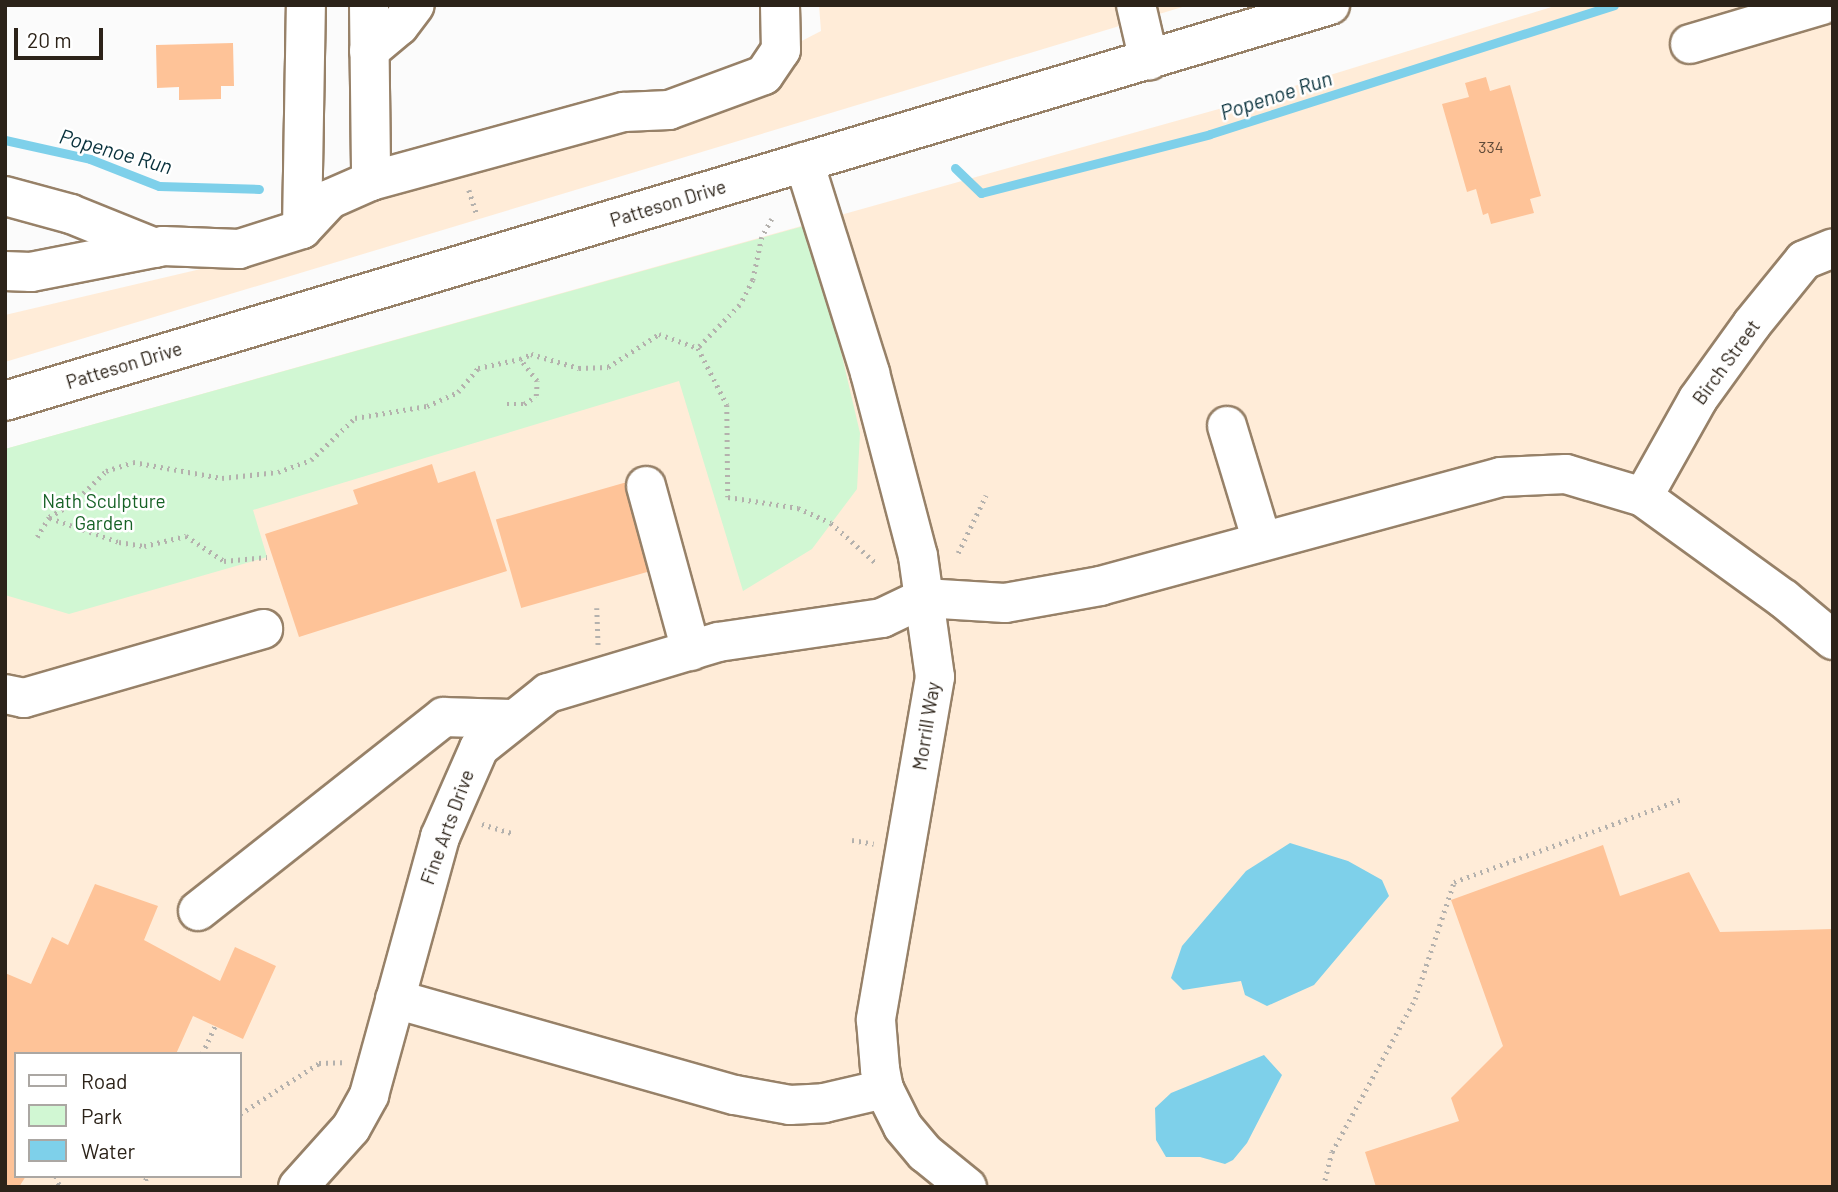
<!DOCTYPE html>
<html>
<head>
<meta charset="utf-8">
<style>
  body { margin:0 }
  #map { position:relative; width:1838px; height:1192px; overflow:hidden; background:#fbfbfb; font-family:Barlow,sans-serif }
  div>[style] { position:absolute }
  .built>* { inset:0; background:#ffecd8 }
  .green>* { inset:0; background:#d1f7d3 }
  .water>* { inset:0; background:#7ed0ea }
  .stream>* { height:9px; margin:-4.5px; padding:0 4.5px; transform-origin:4.5px; border-radius:4.5px; background:#7ed0ea }
  .building>* { inset:0; background:#fec398; transform-origin:0 0 }
  .path>* { height:4.5px; margin-top:-2.25px; transform-origin:0; background:repeating-linear-gradient(90deg,#b4b1ad 0 2px,transparent 0 7px) }
  .roads { filter:drop-shadow(2px 0 #978168) drop-shadow(-2px 0 #978168) drop-shadow(0 2px #978168) drop-shadow(0 -2px #978168) }
  .minor>* { height:38px; margin:-19px; padding:0 19px; transform-origin:19px; border-radius:19px; background:#fff }
  .major>* { height:38px; margin:-19px; padding:0 19px; transform-origin:19px; border-radius:19px; background:#fff }
  span { translate:-50% -50%; white-space:nowrap; text-align:center; line-height:1.15; -webkit-text-stroke:5px #fff; paint-order:stroke }
  .number-label { font-size:16px; color:#604b39 }
  .number-label span { -webkit-text-stroke-width:0 }
  .street-label { font-size:19px; color:#2c2319 }
  .park-label { font-size:19px; color:#176226 }
  .water-label { font-size:21px; color:#07303b; font-style:italic }
  .frame { position:absolute; inset:0; border:7px solid #2c2319; pointer-events:none }
  .legend { position:absolute; left:14px; top:1052px; width:228px; height:126px; box-sizing:border-box; background:#fff; border:2px solid #aba7a3; margin:0; padding:9px 12px; list-style:none; font-size:21px; color:#2c2319 }
  .legend li { display:flex; align-items:center; gap:14px; height:35px }
  .legend b { width:35px; border:2px solid #aba7a3 }
  .scale { position:absolute; left:14px; top:28px; width:89px; height:32px; box-sizing:border-box; border:4px solid #2c2319; border-top:0; padding-left:9px; font-size:21px; line-height:24px; white-space:nowrap; color:#2c2319; -webkit-text-stroke:5px #fff; paint-order:stroke }
</style>
</head>
<body>
<div id="map">
  <div class="built">
    <i style="clip-path:polygon(819px 5px,1189px 5px,5px 362px,5px 315px,315px 242px,302px 187px,487px 154px,765px 60px,821px 31px)"></i>
    <i style="clip-path:polygon(evenodd,1558px 5px,1833px 5px,1833px 1187px,5px 1187px,5px 449px,1226px 107px,1558px 5px,16px 1054px,240px 1054px,240px 1176px,16px 1176px,16px 1054px)"></i>
  </div>
  <div class="green">
    <i style="clip-path:polygon(804px 226px,831px 309px,860px 433px,857px 489px,812px 549px,743px 591px,679px 381px,253px 510px,267px 557px,69px 614px,5px 595px,5px 449px)"></i>
  </div>
  <div class="water">
    <i style="clip-path:polygon(1290px 843px,1348px 861px,1382px 880px,1389px 896px,1314px 985px,1267px 1006px,1245px 995px,1241px 981px,1183px 990px,1171px 978px,1182px 946px,1246px 871px)"></i>
    <i style="clip-path:polygon(1264px 1055px,1282px 1075px,1247px 1143px,1233px 1160px,1225px 1164px,1200px 1157px,1166px 1157px,1156px 1140px,1155px 1108px,1171px 1093px)"></i>
  </div>
  <div class="stream">
    <i style="left:5px;top:140px;width:87px;rotate:12.6deg"></i>
    <i style="left:90px;top:159px;width:74px;rotate:21.4deg"></i>
    <i style="left:159px;top:186px;width:100px;rotate:1.7deg"></i>
    <i style="left:955px;top:168px;width:36px;rotate:44deg"></i>
    <i style="left:981px;top:193px;width:236px;rotate:-14.4deg"></i>
    <i style="left:1210px;top:134px;width:424px;rotate:-17.7deg"></i>
  </div>
  <div class="building">
    <i style="clip-path:polygon(233px 43px,234px 86px,221px 86px,221px 99px,179px 100px,179px 87px,157px 88px,156px 45px)"></i>
    <i style="clip-path:polygon(1486px 77px,1490px 91px,1510px 85px,1541px 196px,1530px 199px,1534px 213px,1491px 224px,1488px 213px,1483px 215px,1476px 189px,1467px 192px,1442px 104px,1469px 97px,1465px 83px)"></i>
    <i style="clip-path:polygon(432px 464px,438px 483px,475px 471px,507px 571px,299px 637px,265px 534px,358px 504px,353px 490px)"></i>
    <i style="left:641px;top:478px;width:92px;height:151px;rotate:74deg"></i>
    <i style="clip-path:polygon(1603px 845px,1620px 896px,1689px 872px,1720px 932px,1833px 929px,1833px 1187px,1376px 1187px,1365px 1152px,1459px 1121px,1451px 1098px,1503px 1046px,1451px 900px)"></i>
    <i style="clip-path:polygon(95px 884px,158px 906px,144px 940px,220px 981px,235px 947px,276px 966px,243px 1039px,193px 1016px,176px 1054px,16px 1054px,16px 1176px,26px 1176px,19px 1187px,5px 1187px,5px 973px,31px 984px,52px 937px,68px 945px)"></i>
  </div>
  <div class="path">
    <i style="left:469px;top:190px;width:25px;rotate:72deg"></i>
    <i style="left:772px;top:219px;width:21px;rotate:119deg"></i>
    <i style="left:762px;top:237px;width:44px;rotate:101.8deg"></i>
    <i style="left:753px;top:280px;width:28px;rotate:117deg"></i>
    <i style="left:740px;top:305px;width:60px;rotate:134.3deg"></i>
    <i style="left:698px;top:348px;width:64px;rotate:63deg"></i>
    <i style="left:727px;top:405px;width:92px;rotate:89.4deg"></i>
    <i style="left:728px;top:497px;width:71px;rotate:8.9deg"></i>
    <i style="left:798px;top:508px;width:36px;rotate:24deg"></i>
    <i style="left:831px;top:523px;width:60px;rotate:41.6deg"></i>
    <i style="left:507px;top:404px;width:17px"></i>
    <i style="left:524px;top:404px;width:14px;rotate:-34deg"></i>
    <i style="left:536px;top:396px;width:15px;rotate:-86deg"></i>
    <i style="left:537px;top:381px;width:28px;rotate:-128deg"></i>
    <i style="left:520px;top:359px;width:12px;rotate:-24deg"></i>
    <i style="left:531px;top:354px;width:50px;rotate:16.3deg"></i>
    <i style="left:579px;top:368px;width:29px;rotate:-2deg"></i>
    <i style="left:608px;top:367px;width:61px;rotate:-32.9deg"></i>
    <i style="left:659px;top:334px;width:41px;rotate:19.7deg"></i>
    <i style="left:50px;top:518px;width:73px;rotate:19.2deg"></i>
    <i style="left:119px;top:542px;width:25px;rotate:9deg"></i>
    <i style="left:144px;top:546px;width:43px;rotate:-13.4deg"></i>
    <i style="left:186px;top:536px;width:45px;rotate:33.3deg"></i>
    <i style="left:224px;top:561px;width:43px;rotate:-5.3deg"></i>
    <i style="left:37px;top:537px;width:23px;rotate:-59deg"></i>
    <i style="left:49px;top:517px;width:28px;rotate:-30deg"></i>
    <i style="left:73px;top:503px;width:46px;rotate:-44.1deg"></i>
    <i style="left:106px;top:471px;width:28px;rotate:-18deg"></i>
    <i style="left:133px;top:462px;width:90px;rotate:10.2deg"></i>
    <i style="left:222px;top:478px;width:56px;rotate:-6.1deg"></i>
    <i style="left:278px;top:472px;width:35px;rotate:-20deg"></i>
    <i style="left:311px;top:460px;width:61px;rotate:-43.7deg"></i>
    <i style="left:355px;top:418px;width:73px;rotate:-9.5deg"></i>
    <i style="left:427px;top:406px;width:34px;rotate:-24deg"></i>
    <i style="left:458px;top:392px;width:31px;rotate:-50deg"></i>
    <i style="left:478px;top:368px;width:43px;rotate:-12.1deg"></i>
    <i style="left:958px;top:553px;width:64px;rotate:-64.2deg"></i>
    <i style="left:597px;top:608px;width:37px;rotate:88deg"></i>
    <i style="left:482px;top:824px;width:34px;rotate:17deg"></i>
    <i style="left:852px;top:840px;width:22px;rotate:10deg"></i>
    <i style="left:202px;top:1054px;width:31px;rotate:-65deg"></i>
    <i style="left:240px;top:1114px;width:94px;rotate:-32.8deg"></i>
    <i style="left:319px;top:1063px;width:24px;rotate:-2deg"></i>
    <i style="left:56px;top:1176px;width:12px;rotate:70deg"></i>
    <i style="left:143px;top:1187px;width:12px;rotate:-70deg"></i>
    <i style="left:1323px;top:1187px;width:36px;rotate:-76deg"></i>
    <i style="left:1332px;top:1152px;width:174px;rotate:-61.5deg"></i>
    <i style="left:1415px;top:999px;width:123px;rotate:-71.6deg"></i>
    <i style="left:1454px;top:882px;width:243px;rotate:-20deg"></i>
  </div>
  <div class="roads">
    <div class="minor">
      <i style="left:369px;top:5px;width:176px;rotate:89.3deg"></i>
      <i style="left:1136px;top:5px;width:57px;rotate:76.9deg"></i>
      <i style="left:1690px;top:44px;width:138px;rotate:-16.5deg"></i>
      <i style="left:369px;top:51px;width:39px;rotate:-40deg"></i>
      <i style="left:399px;top:26px;width:26px;rotate:-53deg"></i>
      <i style="left:804px;top:162px;width:221px;rotate:72.6deg"></i>
      <i style="left:870px;top:373px;width:189px;rotate:75.3deg"></i>
      <i style="left:918px;top:556px;width:122px;rotate:82deg"></i>
      <i style="left:935px;top:677px;width:348px;rotate:99.8deg"></i>
      <i style="left:876px;top:1020px;width:49px;rotate:85.3deg"></i>
      <i style="left:880px;top:1069px;width:20px;rotate:79deg"></i>
      <i style="left:884px;top:1089px;width:42px;rotate:63.4deg"></i>
      <i style="left:903px;top:1127px;width:34px;rotate:50deg"></i>
      <i style="left:925px;top:1153px;width:54px;rotate:39deg"></i>
      <i style="left:5px;top:196px;width:68px;rotate:15.3deg"></i>
      <i style="left:71px;top:214px;width:91px;rotate:22deg"></i>
      <i style="left:302px;top:229px;width:224px;rotate:-89deg"></i>
      <i style="left:5px;top:271px;width:26px;rotate:2deg"></i>
      <i style="left:31px;top:272px;width:135px;rotate:-11.1deg"></i>
      <i style="left:163px;top:246px;width:76px;rotate:2.3deg"></i>
      <i style="left:239px;top:249px;width:66px;rotate:-17.6deg"></i>
      <i style="left:302px;top:229px;width:41px;rotate:-47deg"></i>
      <i style="left:330px;top:199px;width:45px;rotate:-23.7deg"></i>
      <i style="left:371px;top:181px;width:262px;rotate:-15.3deg"></i>
      <i style="left:624px;top:112px;width:45px;rotate:-2.5deg"></i>
      <i style="left:669px;top:110px;width:101px;rotate:-20.2deg"></i>
      <i style="left:764px;top:75px;width:30px;rotate:-56deg"></i>
      <i style="left:781px;top:50px;width:45px;rotate:-91.3deg"></i>
      <i style="left:1227px;top:426px;width:120px;rotate:73.1deg"></i>
      <i style="left:646px;top:486px;width:171px;rotate:74.7deg"></i>
      <i style="left:1643px;top:497px;width:112px;rotate:-60.7deg"></i>
      <i style="left:1698px;top:399px;width:92px;rotate:-54.2deg"></i>
      <i style="left:1752px;top:324px;width:82px;rotate:-50.9deg"></i>
      <i style="left:1804px;top:260px;width:31px;rotate:-22deg"></i>
      <i style="left:5px;top:694px;width:19px;rotate:12deg"></i>
      <i style="left:24px;top:698px;width:249px;rotate:-16.1deg"></i>
      <i style="left:198px;top:911px;width:313px;rotate:-38.3deg"></i>
      <i style="left:444px;top:717px;width:66px;rotate:1.7deg"></i>
      <i style="left:395px;top:999px;width:353px;rotate:15.8deg"></i>
      <i style="left:735px;top:1095px;width:56px;rotate:10.3deg"></i>
      <i style="left:790px;top:1105px;width:34px;rotate:-3deg"></i>
      <i style="left:824px;top:1103px;width:62px;rotate:-13.1deg"></i>
      <i style="left:298px;top:1187px;width:79px;rotate:-48.1deg"></i>
      <i style="left:351px;top:1128px;width:38px;rotate:-61deg"></i>
      <i style="left:369px;top:1095px;width:268px;rotate:-74.6deg"></i>
      <i style="left:440px;top:837px;width:97px;rotate:-66.3deg"></i>
      <i style="left:479px;top:748px;width:88px;rotate:-38.6deg"></i>
      <i style="left:548px;top:693px;width:177px;rotate:-16.7deg"></i>
      <i style="left:718px;top:642px;width:166px;rotate:-8.3deg"></i>
      <i style="left:882px;top:618px;width:47px;rotate:-25.5deg"></i>
      <i style="left:924px;top:598px;width:81px;rotate:3.5deg"></i>
      <i style="left:1005px;top:603px;width:97px;rotate:-10.1deg"></i>
      <i style="left:1100px;top:586px;width:416px;rotate:-15.2deg"></i>
      <i style="left:1501px;top:477px;width:65px;rotate:-2.6deg"></i>
      <i style="left:1566px;top:474px;width:80px;rotate:16.6deg"></i>
      <i style="left:1643px;top:497px;width:174px;rotate:35.9deg"></i>
      <i style="left:1784px;top:599px;width:64px;rotate:39.9deg"></i>
    </div>
    <div class="major">
      <i style="left:5px;top:401px;width:1383px;rotate:-16.64deg"></i>
    </div>
  </div>
  <div class="number-label">
    <span style="left:1491px;top:147px">334</span>
  </div>
  <div class="street-label">
    <span style="left:668px;top:203px;rotate:-17deg">Patteson Drive</span>
    <span style="left:1726px;top:362px;rotate:-54deg">Birch Street</span>
    <span style="left:124px;top:365px;rotate:-17deg">Patteson Drive</span>
    <span style="left:926px;top:726px;rotate:-81deg">Morrill Way</span>
    <span style="left:447px;top:827px;rotate:-70deg">Fine Arts Drive</span>
  </div>
  <div class="park-label">
    <span style="left:104px;top:512px">Nath Sculpture<br>Garden</span>
  </div>
  <div class="water-label">
    <span style="left:1276px;top:95px;rotate:-18deg">Popenoe Run</span>
    <span style="left:116px;top:151px;rotate:16deg">Popenoe Run</span>
  </div>
  <div class="frame"></div>
  <ul class="legend">
  <li><b style="height:9px;background:#fff"></b>Road</li>
  <li><b style="height:19px;background:#d1f7d3"></b>Park</li>
  <li><b style="height:19px;background:#7ed0ea"></b>Water</li>
  </ul>
  <div class="scale">20 m</div>
</div>
</body>
</html>
